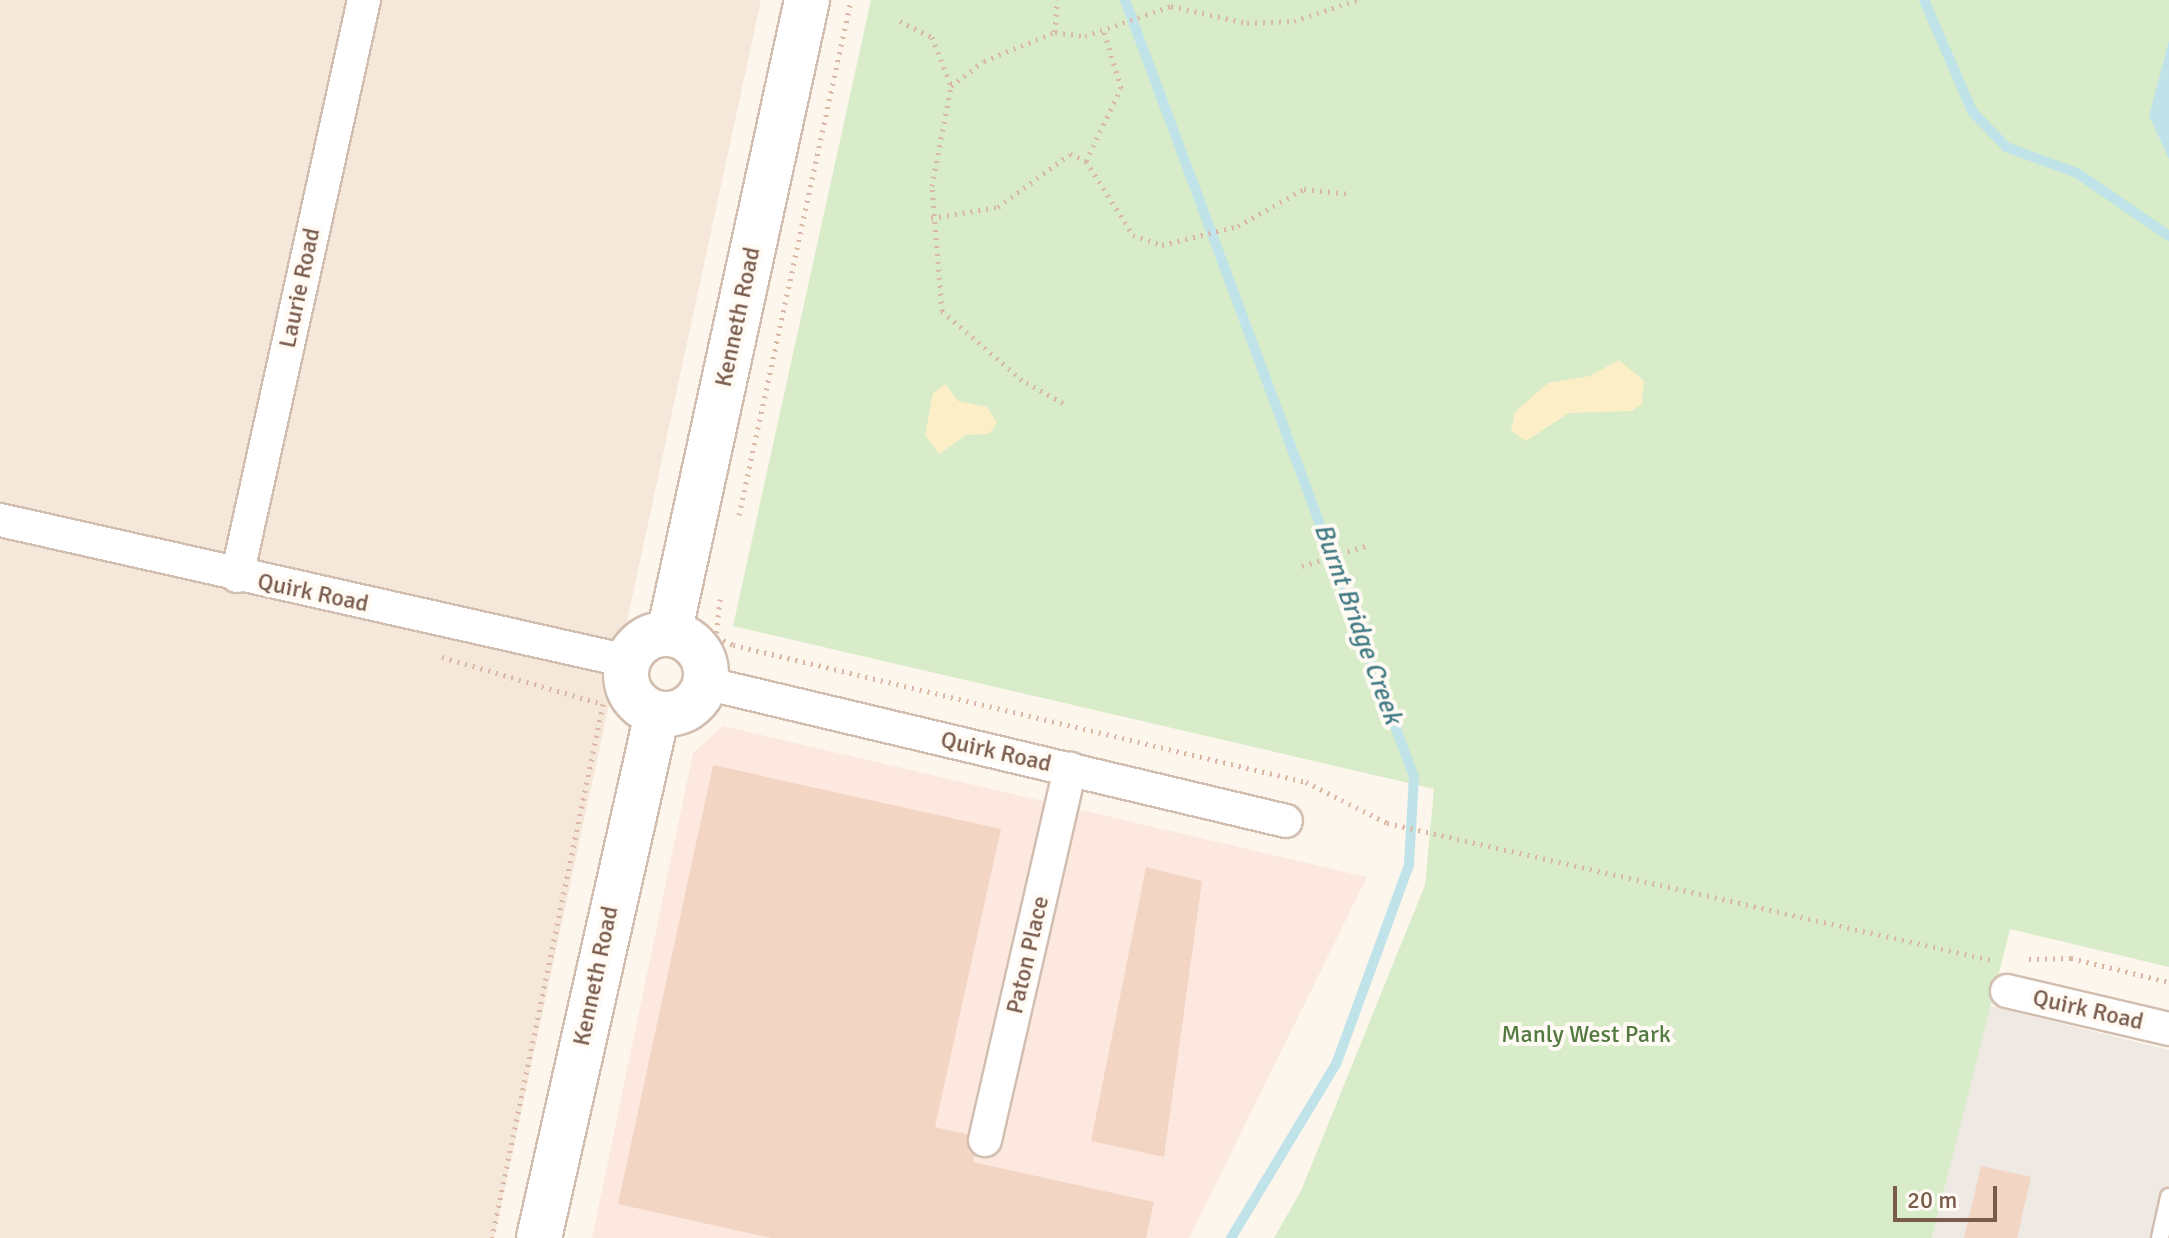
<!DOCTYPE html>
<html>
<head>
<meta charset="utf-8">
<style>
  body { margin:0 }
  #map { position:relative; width:2169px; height:1238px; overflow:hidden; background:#fdf6ec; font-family:Signika,sans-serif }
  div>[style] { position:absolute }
  .residential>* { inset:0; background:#f5e8da }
  .commercial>* { inset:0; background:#fde8e0 }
  .industrial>* { inset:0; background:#efe9e4 }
  .green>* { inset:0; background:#d8ecc9 }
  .sand>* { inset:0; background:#fcefc7 }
  .water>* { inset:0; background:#bfe3e8 }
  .stream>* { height:10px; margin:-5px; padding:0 5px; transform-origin:5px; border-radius:5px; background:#bfe3e8 }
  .building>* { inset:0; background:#f3d5c3 }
  .path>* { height:5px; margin-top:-2.5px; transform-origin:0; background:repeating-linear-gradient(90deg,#d9b8a5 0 2px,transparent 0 8px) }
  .roads { filter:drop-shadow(2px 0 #d1beb0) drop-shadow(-2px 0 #d1beb0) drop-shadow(0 2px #d1beb0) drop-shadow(0 -2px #d1beb0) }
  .lane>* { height:16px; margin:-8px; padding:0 8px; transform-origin:8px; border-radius:8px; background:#fff }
  .street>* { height:32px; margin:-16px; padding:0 16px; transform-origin:16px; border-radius:16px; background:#fff }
  .secondary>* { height:44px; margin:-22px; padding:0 22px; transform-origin:22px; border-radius:22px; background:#fff }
  .secondary>.ring { margin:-22px; padding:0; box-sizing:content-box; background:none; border:44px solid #fff; border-radius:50% }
  span { translate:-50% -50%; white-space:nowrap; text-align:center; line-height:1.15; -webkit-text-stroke:8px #fffaf3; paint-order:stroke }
  .street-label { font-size:24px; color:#7a5c4d }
  .park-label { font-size:24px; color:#537a41 }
  .water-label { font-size:26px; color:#437c86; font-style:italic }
  .scale { position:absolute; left:1893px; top:1186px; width:104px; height:36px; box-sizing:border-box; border:4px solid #7a5c4d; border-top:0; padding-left:10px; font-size:24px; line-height:28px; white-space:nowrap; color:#7a5c4d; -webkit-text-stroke:6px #fffaf3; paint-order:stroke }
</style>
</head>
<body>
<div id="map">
  <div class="residential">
    <i style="clip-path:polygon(0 0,761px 0,494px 1238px,0 1238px)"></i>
  </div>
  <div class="commercial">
    <i style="clip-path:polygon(723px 726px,1367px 877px,1189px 1238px,592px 1238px,693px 753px)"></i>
  </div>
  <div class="industrial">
    <i style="clip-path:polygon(1990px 1006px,2169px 1050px,2169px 1238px,1932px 1238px)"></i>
  </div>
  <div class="green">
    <i style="clip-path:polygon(871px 0,2169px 0,2169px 967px,2010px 929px,1932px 1238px,1274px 1238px,1301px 1191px,1425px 885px,1434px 789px,733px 626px)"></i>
  </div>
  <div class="sand">
    <i style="clip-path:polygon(1619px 360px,1644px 381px,1642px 404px,1632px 411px,1569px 413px,1526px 441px,1511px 431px,1515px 412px,1548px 383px,1590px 376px)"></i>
    <i style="clip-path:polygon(946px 384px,958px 401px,987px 407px,997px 423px,989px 434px,966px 435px,939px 454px,925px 435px,933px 393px)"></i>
  </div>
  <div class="water">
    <i style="clip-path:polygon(2169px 40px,2169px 159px,2149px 116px)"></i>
  </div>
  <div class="stream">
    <i style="left:1125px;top:0;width:829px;rotate:69.6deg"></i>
    <i style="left:1414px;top:777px;width:88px;rotate:93.3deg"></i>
    <i style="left:1409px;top:865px;width:212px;rotate:110.1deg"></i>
    <i style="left:1336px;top:1064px;width:203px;rotate:121.1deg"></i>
    <i style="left:1924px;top:0;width:121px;rotate:66.6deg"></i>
    <i style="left:1972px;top:111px;width:50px;rotate:46.6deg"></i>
    <i style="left:2006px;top:147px;width:76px;rotate:20.1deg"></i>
    <i style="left:2077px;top:173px;width:112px;rotate:34.4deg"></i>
  </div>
  <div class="building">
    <i style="clip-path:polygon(713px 765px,1001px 829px,935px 1127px,978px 1137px,973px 1162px,1154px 1202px,1146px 1238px,771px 1238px,618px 1204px)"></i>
    <i style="clip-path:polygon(1146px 867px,1202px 881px,1164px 1157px,1091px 1141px)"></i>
    <i style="clip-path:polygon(1981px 1166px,2031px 1177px,2017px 1238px,1964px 1238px)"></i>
  </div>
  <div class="path">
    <i style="left:900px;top:21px;width:36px;rotate:27deg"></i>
    <i style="left:932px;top:37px;width:53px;rotate:68.8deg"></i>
    <i style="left:1055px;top:32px;width:32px;rotate:-86deg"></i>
    <i style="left:1086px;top:161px;width:81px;rotate:-64.4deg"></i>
    <i style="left:1121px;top:88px;width:59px;rotate:-106.6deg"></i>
    <i style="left:931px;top:218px;width:68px;rotate:-9.3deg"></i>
    <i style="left:998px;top:207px;width:89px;rotate:-36.4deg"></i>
    <i style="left:1070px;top:154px;width:17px;rotate:24deg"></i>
    <i style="left:1086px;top:161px;width:88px;rotate:57.6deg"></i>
    <i style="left:1133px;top:235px;width:31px;rotate:19deg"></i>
    <i style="left:1162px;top:245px;width:78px;rotate:-14deg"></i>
    <i style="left:1238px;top:226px;width:76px;rotate:-29.3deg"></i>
    <i style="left:1304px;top:189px;width:45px;rotate:6.3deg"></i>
    <i style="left:1063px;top:403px;width:47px;rotate:-150.7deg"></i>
    <i style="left:1022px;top:380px;width:106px;rotate:-139.2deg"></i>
    <i style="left:942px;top:311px;width:125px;rotate:-94.6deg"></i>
    <i style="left:932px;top:186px;width:102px;rotate:-79.2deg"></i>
    <i style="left:951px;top:86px;width:41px;rotate:-37.1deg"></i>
    <i style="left:984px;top:61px;width:77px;rotate:-22.2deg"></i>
    <i style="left:1055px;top:32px;width:30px;rotate:8deg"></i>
    <i style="left:1085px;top:36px;width:91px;rotate:-19.2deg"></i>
    <i style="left:1171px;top:6px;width:78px;rotate:12.6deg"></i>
    <i style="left:1247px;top:23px;width:47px;rotate:-2.4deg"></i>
    <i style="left:1294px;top:21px;width:66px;rotate:-18.4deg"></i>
    <i style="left:739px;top:515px;width:527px;rotate:-77.73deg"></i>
    <i style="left:1302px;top:566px;width:67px;rotate:-17.4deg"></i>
    <i style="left:720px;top:599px;width:38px;rotate:96deg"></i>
    <i style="left:716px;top:637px;width:19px;rotate:25deg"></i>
    <i style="left:733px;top:645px;width:589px;rotate:13.45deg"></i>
    <i style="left:1306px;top:782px;width:91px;rotate:26.8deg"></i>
    <i style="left:1387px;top:823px;width:619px;rotate:12.78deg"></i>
    <i style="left:442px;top:657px;width:168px;rotate:16.3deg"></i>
    <i style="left:603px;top:704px;width:545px;rotate:101.74deg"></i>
    <i style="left:2029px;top:959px;width:42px;rotate:-1.4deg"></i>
    <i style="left:2071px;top:958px;width:101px;rotate:13.8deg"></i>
  </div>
  <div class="roads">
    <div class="lane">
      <i style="left:2160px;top:1238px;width:42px;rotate:-77.6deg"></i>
    </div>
    <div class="street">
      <i style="left:0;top:520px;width:643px;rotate:12.67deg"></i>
      <i style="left:237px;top:576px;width:590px;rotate:-77.57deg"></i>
      <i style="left:705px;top:683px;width:597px;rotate:13.36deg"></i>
      <i style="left:2007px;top:991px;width:166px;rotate:13.2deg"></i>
      <i style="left:985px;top:1140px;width:381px;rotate:-77.1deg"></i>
    </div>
    <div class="secondary">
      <i class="ring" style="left:626px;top:634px;width:36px;height:36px"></i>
      <i style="left:669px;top:634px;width:649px;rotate:-77.72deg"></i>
      <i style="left:539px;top:1238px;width:537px;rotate:-77.31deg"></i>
    </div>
  </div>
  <div class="street-label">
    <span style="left:300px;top:288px;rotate:-78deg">Laurie Road</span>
    <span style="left:738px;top:317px;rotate:-78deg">Kenneth Road</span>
    <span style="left:313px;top:593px;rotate:12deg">Quirk Road</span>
    <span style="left:996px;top:752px;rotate:13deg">Quirk Road</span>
    <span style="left:1028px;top:955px;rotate:-77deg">Paton Place</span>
    <span style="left:596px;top:976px;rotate:-78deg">Kenneth Road</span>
    <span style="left:2088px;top:1010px;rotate:13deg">Quirk Road</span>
  </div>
  <div class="park-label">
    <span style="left:1586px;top:1035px">Manly West Park</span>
  </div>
  <div class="water-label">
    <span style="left:1357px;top:624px;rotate:70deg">Burnt Bridge Creek</span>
  </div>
  <div class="scale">20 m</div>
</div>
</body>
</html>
